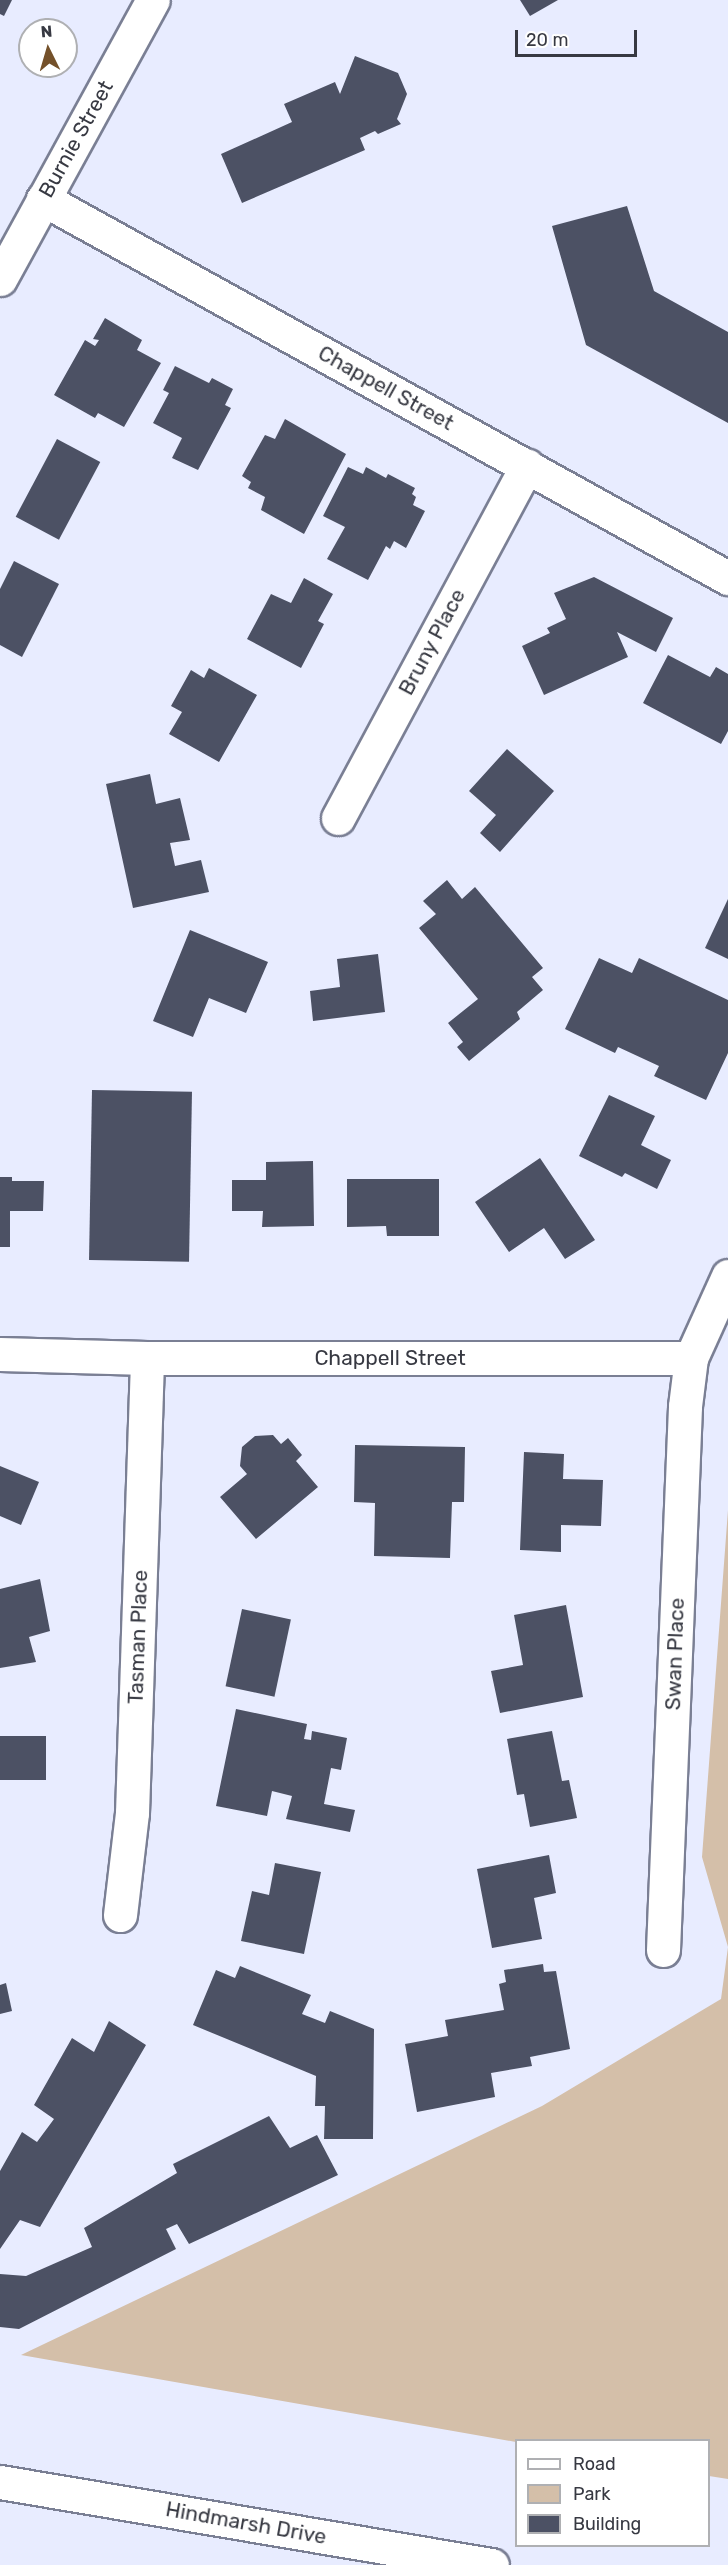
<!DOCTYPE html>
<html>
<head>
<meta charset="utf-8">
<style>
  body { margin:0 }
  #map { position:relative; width:728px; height:2565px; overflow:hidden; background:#e8ecff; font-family:Rubik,sans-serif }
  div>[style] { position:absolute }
  .green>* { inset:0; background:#d4bfa9 }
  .building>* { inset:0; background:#4c5164; transform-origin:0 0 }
  .roads { filter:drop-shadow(2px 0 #7a7f94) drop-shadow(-2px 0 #7a7f94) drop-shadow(0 2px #7a7f94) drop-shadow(0 -2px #7a7f94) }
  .street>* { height:33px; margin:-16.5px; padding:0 16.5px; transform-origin:16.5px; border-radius:16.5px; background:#fff }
  .secondary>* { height:33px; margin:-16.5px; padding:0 16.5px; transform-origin:16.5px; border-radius:16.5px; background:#fff }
  .primary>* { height:33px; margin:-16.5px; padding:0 16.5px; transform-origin:16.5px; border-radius:16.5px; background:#fff }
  span { translate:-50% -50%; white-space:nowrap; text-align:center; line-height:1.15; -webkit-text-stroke:6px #fff; paint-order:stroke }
  .street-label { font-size:21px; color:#373942 }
  .legend { position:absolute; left:515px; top:2439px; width:195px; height:108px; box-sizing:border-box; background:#fff; border:2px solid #afb0b3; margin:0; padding:8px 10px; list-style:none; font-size:18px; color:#373942 }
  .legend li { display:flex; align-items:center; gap:12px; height:30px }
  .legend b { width:30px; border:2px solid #afb0b3 }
  .north { position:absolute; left:18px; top:18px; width:60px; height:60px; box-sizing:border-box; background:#fff; border:2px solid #afb0b3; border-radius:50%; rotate:355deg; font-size:16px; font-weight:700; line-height:24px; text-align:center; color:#373942 }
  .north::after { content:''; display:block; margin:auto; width:21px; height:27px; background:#74512a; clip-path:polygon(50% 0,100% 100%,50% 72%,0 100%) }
  .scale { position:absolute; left:515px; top:30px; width:122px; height:27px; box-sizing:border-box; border:3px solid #373942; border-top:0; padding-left:8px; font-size:18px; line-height:21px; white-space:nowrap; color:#373942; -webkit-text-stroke:4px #fff; paint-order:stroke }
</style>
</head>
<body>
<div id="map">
  <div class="green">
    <i style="clip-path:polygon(728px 1510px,728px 2479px,709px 2476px,708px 2440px,516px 2442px,21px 2355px,542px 2106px,721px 1999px,728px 1947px,702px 1857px)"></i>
  </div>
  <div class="building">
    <i style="clip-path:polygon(0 0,12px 0,4px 16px,0 14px)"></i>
    <i style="clip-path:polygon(520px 0,558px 0,530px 16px)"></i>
    <i style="clip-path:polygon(355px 56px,398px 73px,407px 94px,397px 119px,401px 124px,378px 134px,375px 131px,360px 138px,365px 150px,242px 203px,221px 154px,292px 122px,284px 104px,335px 82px,340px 94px)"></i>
    <i style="clip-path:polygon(627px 206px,654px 291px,728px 332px,728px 423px,586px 345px,552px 226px)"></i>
    <i style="clip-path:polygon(105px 318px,142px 340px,137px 350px,161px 363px,124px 427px,98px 413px,95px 418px,54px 395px,85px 340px,95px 346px,99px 340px,93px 339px)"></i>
    <i style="clip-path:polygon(175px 366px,209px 383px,212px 378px,233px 389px,225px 405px,231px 408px,198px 470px,172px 458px,182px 438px,153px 423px,169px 393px,163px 390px)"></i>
    <i style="clip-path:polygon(285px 419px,346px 454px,304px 534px,261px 510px,265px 497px,248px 488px,251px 482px,242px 476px,265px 435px,275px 439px)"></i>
    <i style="left:57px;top:439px;width:49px;height:88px;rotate:28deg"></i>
    <i style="clip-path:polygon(348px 467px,363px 474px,366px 467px,386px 478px,388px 474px,415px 488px,412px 494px,416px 497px,413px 505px,425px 511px,406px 548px,394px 541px,390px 549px,386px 546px,368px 580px,327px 559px,345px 527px,323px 516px)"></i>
    <i style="clip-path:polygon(14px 561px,59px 584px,22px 657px,0 645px,0 589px)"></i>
    <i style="clip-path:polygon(594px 577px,673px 618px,656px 652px,617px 632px,628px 657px,544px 695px,522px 646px,550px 633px,547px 628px,566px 619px,554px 593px)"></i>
    <i style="clip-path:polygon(304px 578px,333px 594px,318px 621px,324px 624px,301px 668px,247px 639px,271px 594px,291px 603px)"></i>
    <i style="clip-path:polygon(668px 655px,710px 677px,716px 667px,728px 674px,728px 731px,721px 744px,643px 703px)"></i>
    <i style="clip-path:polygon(209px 668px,257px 695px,219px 762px,169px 734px,182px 712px,171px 706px,191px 670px,204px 678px)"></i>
    <i style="clip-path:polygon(507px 749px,554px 791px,500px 852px,480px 833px,496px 815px,469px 791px)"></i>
    <i style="clip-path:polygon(150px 774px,156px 804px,180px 798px,190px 840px,170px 843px,175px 866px,201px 860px,209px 892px,133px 908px,106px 784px)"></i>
    <i style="clip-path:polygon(447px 880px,462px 899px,475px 887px,543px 968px,532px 977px,543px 990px,517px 1012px,520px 1019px,469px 1061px,457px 1047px,463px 1042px,448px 1023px,478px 999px,419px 928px,436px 914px,423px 901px)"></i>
    <i style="clip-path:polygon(728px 899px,728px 959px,705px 948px)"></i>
    <i style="clip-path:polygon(190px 930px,268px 962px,246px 1013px,209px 998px,193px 1037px,153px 1021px)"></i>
    <i style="clip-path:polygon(378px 954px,385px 1012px,313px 1021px,310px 991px,340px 987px,337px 959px)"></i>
    <i style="clip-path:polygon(599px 958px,632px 973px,639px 958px,728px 1000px,728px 1053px,706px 1100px,654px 1076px,659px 1066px,618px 1047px,615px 1053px,565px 1029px)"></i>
    <i style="left:92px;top:1090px;width:100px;height:170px;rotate:1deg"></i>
    <i style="clip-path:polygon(609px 1095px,655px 1116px,641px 1145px,671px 1160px,657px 1189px,625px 1173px,622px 1177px,579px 1156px)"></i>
    <i style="clip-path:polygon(540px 1158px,595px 1240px,565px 1259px,544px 1228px,509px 1252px,475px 1202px)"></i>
    <i style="clip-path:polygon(313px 1161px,314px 1226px,262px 1227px,263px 1211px,232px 1211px,232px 1180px,266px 1180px,266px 1162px)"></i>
    <i style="clip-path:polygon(0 1177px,12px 1177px,12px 1181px,44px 1181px,43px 1211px,10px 1211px,10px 1247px,0 1247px)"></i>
    <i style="clip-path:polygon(347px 1179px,439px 1179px,439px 1236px,387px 1236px,386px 1226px,347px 1227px)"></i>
    <i style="clip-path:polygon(273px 1435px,281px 1444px,288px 1438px,302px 1455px,296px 1461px,318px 1487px,256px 1539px,220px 1497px,247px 1474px,240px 1466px,242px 1447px,255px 1436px)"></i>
    <i style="clip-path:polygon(355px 1445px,465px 1447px,464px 1502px,452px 1502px,450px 1558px,374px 1556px,375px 1503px,354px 1502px)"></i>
    <i style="clip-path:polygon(524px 1452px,564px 1454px,563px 1479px,603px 1480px,601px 1526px,561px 1525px,561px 1552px,520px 1550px)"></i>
    <i style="clip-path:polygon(0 1466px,39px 1482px,21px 1525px,0 1516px)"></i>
    <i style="clip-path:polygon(40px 1579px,50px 1631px,29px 1637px,36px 1662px,0 1668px,0 1589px)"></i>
    <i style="clip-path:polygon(566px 1605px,583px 1697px,500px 1713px,491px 1671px,523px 1665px,514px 1615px)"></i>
    <i style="left:242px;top:1609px;width:50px;height:79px;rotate:12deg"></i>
    <i style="clip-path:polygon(236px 1709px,307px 1724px,304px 1739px,311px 1740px,312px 1731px,347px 1738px,341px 1770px,331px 1768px,324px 1804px,355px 1810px,350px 1832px,286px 1819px,292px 1796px,272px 1791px,267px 1816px,216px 1806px)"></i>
    <i style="clip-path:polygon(552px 1731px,562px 1781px,569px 1780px,577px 1818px,530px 1827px,524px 1794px,517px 1795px,507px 1739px)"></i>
    <i style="left:0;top:1736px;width:46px;height:44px"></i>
    <i style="clip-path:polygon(549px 1855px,556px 1893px,534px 1898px,542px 1939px,492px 1948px,477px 1869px)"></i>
    <i style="clip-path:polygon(275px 1863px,321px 1872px,304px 1954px,241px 1941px,252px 1891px,269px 1895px)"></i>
    <i style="clip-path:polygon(543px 1964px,544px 1972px,556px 1971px,570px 2049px,530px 2057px,532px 2066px,491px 2073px,495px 2097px,417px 2112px,405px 2044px,448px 2036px,445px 2020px,504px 2010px,499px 1984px,506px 1982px,504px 1970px)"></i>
    <i style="clip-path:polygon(240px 1966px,311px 1995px,302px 2014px,325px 2023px,330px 2011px,374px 2029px,373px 2139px,324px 2139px,325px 2106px,315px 2106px,316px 2076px,193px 2025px,216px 1970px,235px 1978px)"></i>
    <i style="clip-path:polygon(6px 1983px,12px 2011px,0 2014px,0 1985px)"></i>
    <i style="clip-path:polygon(109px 2021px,146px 2045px,40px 2227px,20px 2220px,0 2249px,0 2171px,22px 2132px,37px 2142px,54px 2119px,34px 2105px,72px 2038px,94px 2052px)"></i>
    <i style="clip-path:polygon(269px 2116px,290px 2148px,317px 2135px,338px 2175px,189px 2244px,177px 2224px,166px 2229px,176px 2249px,19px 2329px,0 2327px,0 2274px,26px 2276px,92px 2247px,84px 2228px,177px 2173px,173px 2164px)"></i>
  </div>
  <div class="roads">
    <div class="street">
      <i style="left:43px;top:199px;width:783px;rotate:28.96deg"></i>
      <i style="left:338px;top:818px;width:400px;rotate:-61.8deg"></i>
      <i style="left:0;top:1354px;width:147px;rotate:1.6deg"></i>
      <i style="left:147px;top:1358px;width:544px"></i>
      <i style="left:691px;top:1358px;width:90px;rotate:-65.7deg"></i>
      <i style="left:120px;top:1915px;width:103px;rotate:-83.3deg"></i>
      <i style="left:132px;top:1813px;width:455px;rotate:-88.1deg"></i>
      <i style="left:663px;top:1950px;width:544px;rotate:-87.68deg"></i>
      <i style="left:685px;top:1406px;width:48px;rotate:-82.9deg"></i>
    </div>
    <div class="secondary">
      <i style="left:0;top:279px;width:318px;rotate:-61.3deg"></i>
    </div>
    <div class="primary">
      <i style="left:0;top:2482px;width:499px;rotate:9.6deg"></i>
    </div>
  </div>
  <div class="street-label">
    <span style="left:76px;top:139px;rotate:-61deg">Burnie Street</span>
    <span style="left:386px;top:388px;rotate:29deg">Chappell Street</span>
    <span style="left:432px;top:642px;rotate:-62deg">Bruny Place</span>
    <span style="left:390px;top:1358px">Chappell Street</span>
    <span style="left:138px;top:1637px;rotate:-88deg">Tasman Place</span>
    <span style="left:675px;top:1654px;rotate:-88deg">Swan Place</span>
    <span style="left:246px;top:2523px;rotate:10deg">Hindmarsh Drive</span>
  </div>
  <ul class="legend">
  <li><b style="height:8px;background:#fff"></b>Road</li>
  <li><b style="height:16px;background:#d4bfa9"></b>Park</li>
  <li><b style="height:16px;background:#4c5164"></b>Building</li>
  </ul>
  <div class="north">N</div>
  <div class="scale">20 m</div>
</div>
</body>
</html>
